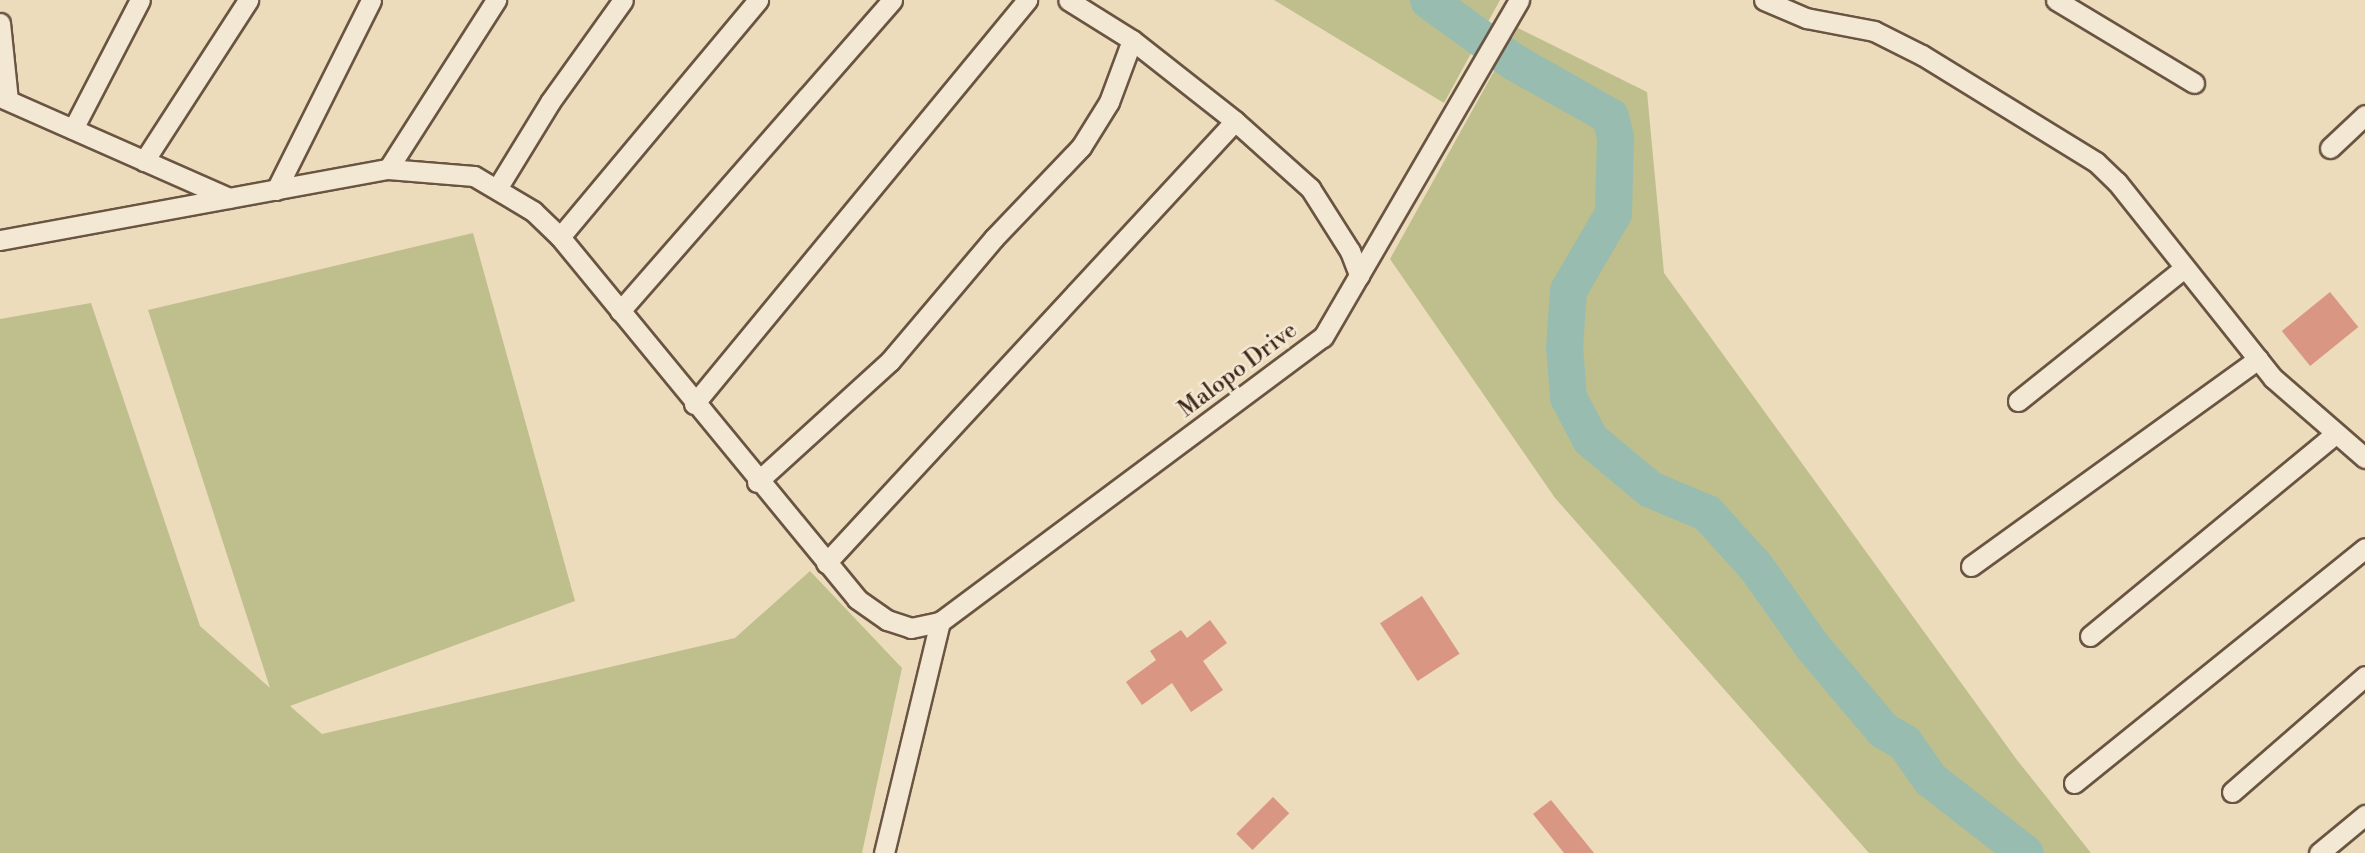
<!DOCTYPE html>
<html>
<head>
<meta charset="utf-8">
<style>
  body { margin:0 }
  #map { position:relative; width:2365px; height:853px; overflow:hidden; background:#ecdcbc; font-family:"Libre Bodoni",serif }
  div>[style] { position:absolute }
  .green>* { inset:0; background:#bebf8c }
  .river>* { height:37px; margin:-18.5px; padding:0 18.5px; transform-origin:18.5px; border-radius:18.5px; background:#99bcb0 }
  .building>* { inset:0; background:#d89683; transform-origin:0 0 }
  .roads { filter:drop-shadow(2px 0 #6a5442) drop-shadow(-2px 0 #6a5442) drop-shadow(0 2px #6a5442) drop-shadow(0 -2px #6a5442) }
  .minor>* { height:19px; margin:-9.5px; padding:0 9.5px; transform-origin:9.5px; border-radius:9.5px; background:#f3e8d3 }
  span { translate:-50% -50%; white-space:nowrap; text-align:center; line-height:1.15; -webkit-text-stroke:5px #f3e8d3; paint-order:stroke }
  .street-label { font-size:23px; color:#3f2719 }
</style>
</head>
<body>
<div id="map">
  <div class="green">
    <i style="clip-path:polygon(1274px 0,1500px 0,1444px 103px)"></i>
    <i style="clip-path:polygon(1518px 28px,1647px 92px,1664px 273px,2017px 760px,2091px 853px,1869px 853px,1555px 498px,1390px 259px)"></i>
    <i style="clip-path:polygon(473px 233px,575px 601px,290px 706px,322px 734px,735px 638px,810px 571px,902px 668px,862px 853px,0 853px,0 319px,91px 303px,200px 626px,270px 688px,148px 310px)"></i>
  </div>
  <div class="river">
    <i style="left:1428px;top:0;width:106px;rotate:35.8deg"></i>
    <i style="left:1514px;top:62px;width:110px;rotate:29.4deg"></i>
    <i style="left:1610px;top:116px;width:22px;rotate:77deg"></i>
    <i style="left:1615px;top:137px;width:76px;rotate:91.5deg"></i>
    <i style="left:1613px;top:213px;width:89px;rotate:120.3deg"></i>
    <i style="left:1568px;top:290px;width:57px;rotate:94deg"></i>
    <i style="left:1564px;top:347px;width:50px;rotate:85.4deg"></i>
    <i style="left:1568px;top:397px;width:47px;rotate:62.4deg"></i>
    <i style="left:1590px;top:439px;width:78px;rotate:39.8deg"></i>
    <i style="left:1650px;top:489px;width:62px;rotate:22.8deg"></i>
    <i style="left:1707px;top:513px;width:73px;rotate:47.8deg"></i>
    <i style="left:1756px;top:567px;width:97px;rotate:54.7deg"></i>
    <i style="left:1812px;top:646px;width:110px;rotate:49.8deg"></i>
    <i style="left:1883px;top:730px;width:24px;rotate:30deg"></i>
    <i style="left:1904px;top:742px;width:45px;rotate:54.9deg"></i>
    <i style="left:1930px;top:779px;width:120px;rotate:37.9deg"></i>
  </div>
  <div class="building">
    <i style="left:2330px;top:292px;width:45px;height:62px;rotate:51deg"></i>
    <i style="left:1422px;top:596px;width:69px;height:50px;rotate:57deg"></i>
    <i style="clip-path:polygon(1210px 620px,1227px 643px,1203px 661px,1223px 690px,1191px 712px,1172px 683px,1142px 705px,1126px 682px,1156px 660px,1150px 651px,1181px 630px,1187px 638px)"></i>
    <i style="left:1273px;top:797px;width:23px;height:52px;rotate:45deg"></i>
    <i style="clip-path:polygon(1551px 800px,1594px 853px,1564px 853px,1533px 814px)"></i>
  </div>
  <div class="roads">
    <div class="minor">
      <i style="left:1764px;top:0;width:46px;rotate:23.2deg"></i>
      <i style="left:1806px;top:18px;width:69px;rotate:10.8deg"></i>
      <i style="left:1874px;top:31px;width:54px;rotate:26.6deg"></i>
      <i style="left:1922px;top:55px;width:204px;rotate:31.6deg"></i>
      <i style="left:2096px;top:162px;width:29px;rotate:44deg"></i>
      <i style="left:2117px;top:182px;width:251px;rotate:51.5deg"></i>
      <i style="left:2273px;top:378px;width:122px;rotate:41deg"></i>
      <i style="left:2056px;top:0;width:161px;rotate:31deg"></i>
      <i style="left:0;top:23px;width:77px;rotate:84.1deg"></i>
      <i style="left:0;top:97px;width:250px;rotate:23.8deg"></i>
      <i style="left:1235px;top:121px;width:101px;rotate:41.8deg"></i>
      <i style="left:1310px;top:188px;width:75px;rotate:57.6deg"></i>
      <i style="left:1350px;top:251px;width:26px;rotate:69deg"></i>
      <i style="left:73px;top:129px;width:145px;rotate:-62.6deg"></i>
      <i style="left:2330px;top:148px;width:48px;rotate:-43.3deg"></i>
      <i style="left:144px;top:161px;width:192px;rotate:-57.1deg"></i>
      <i style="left:388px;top:169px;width:201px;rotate:-57.4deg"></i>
      <i style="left:498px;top:187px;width:100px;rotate:-58.5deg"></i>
      <i style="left:550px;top:102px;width:125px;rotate:-54.4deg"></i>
      <i style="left:276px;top:190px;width:212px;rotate:-63.4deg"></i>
      <i style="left:560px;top:237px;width:309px;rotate:-50.1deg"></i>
      <i style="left:0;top:240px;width:394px;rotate:-10.4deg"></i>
      <i style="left:388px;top:169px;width:86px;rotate:4.7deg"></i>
      <i style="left:474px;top:176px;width:69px;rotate:30.7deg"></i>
      <i style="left:533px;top:211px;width:37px;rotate:44deg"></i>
      <i style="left:560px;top:237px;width:468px;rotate:50.6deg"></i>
      <i style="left:857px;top:599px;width:37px;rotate:35deg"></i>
      <i style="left:887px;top:620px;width:25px;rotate:18deg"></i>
      <i style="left:911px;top:628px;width:30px;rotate:-12deg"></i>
      <i style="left:940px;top:622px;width:477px;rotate:-36.7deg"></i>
      <i style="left:1323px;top:337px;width:390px;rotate:-59.8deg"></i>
      <i style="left:620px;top:311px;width:413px;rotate:-48.8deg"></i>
      <i style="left:2018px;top:401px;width:213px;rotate:-38.7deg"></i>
      <i style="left:694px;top:404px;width:524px;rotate:-50.5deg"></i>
      <i style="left:757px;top:482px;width:180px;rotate:-42.3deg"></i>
      <i style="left:890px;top:361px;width:161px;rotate:-49.8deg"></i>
      <i style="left:994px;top:238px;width:126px;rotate:-46.3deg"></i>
      <i style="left:1081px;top:147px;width:53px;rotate:-58.1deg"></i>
      <i style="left:1109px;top:102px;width:66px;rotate:-69.6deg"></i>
      <i style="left:826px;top:563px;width:602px;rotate:-47.22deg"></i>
      <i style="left:1235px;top:121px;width:131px;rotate:-141.8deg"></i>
      <i style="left:1132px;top:40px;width:75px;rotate:-148deg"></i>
      <i style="left:1971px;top:566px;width:354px;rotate:-35.8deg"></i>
      <i style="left:2090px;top:636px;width:319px;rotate:-39.5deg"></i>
      <i style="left:2074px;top:783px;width:374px;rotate:-38.9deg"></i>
      <i style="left:2232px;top:792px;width:176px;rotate:-41.1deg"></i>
      <i style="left:884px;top:853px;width:238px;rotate:-76.4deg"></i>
      <i style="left:2319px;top:853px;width:60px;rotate:-39.6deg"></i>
    </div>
  </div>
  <div class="street-label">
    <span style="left:1238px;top:370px;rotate:-37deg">Malopo Drive</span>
  </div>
</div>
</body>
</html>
